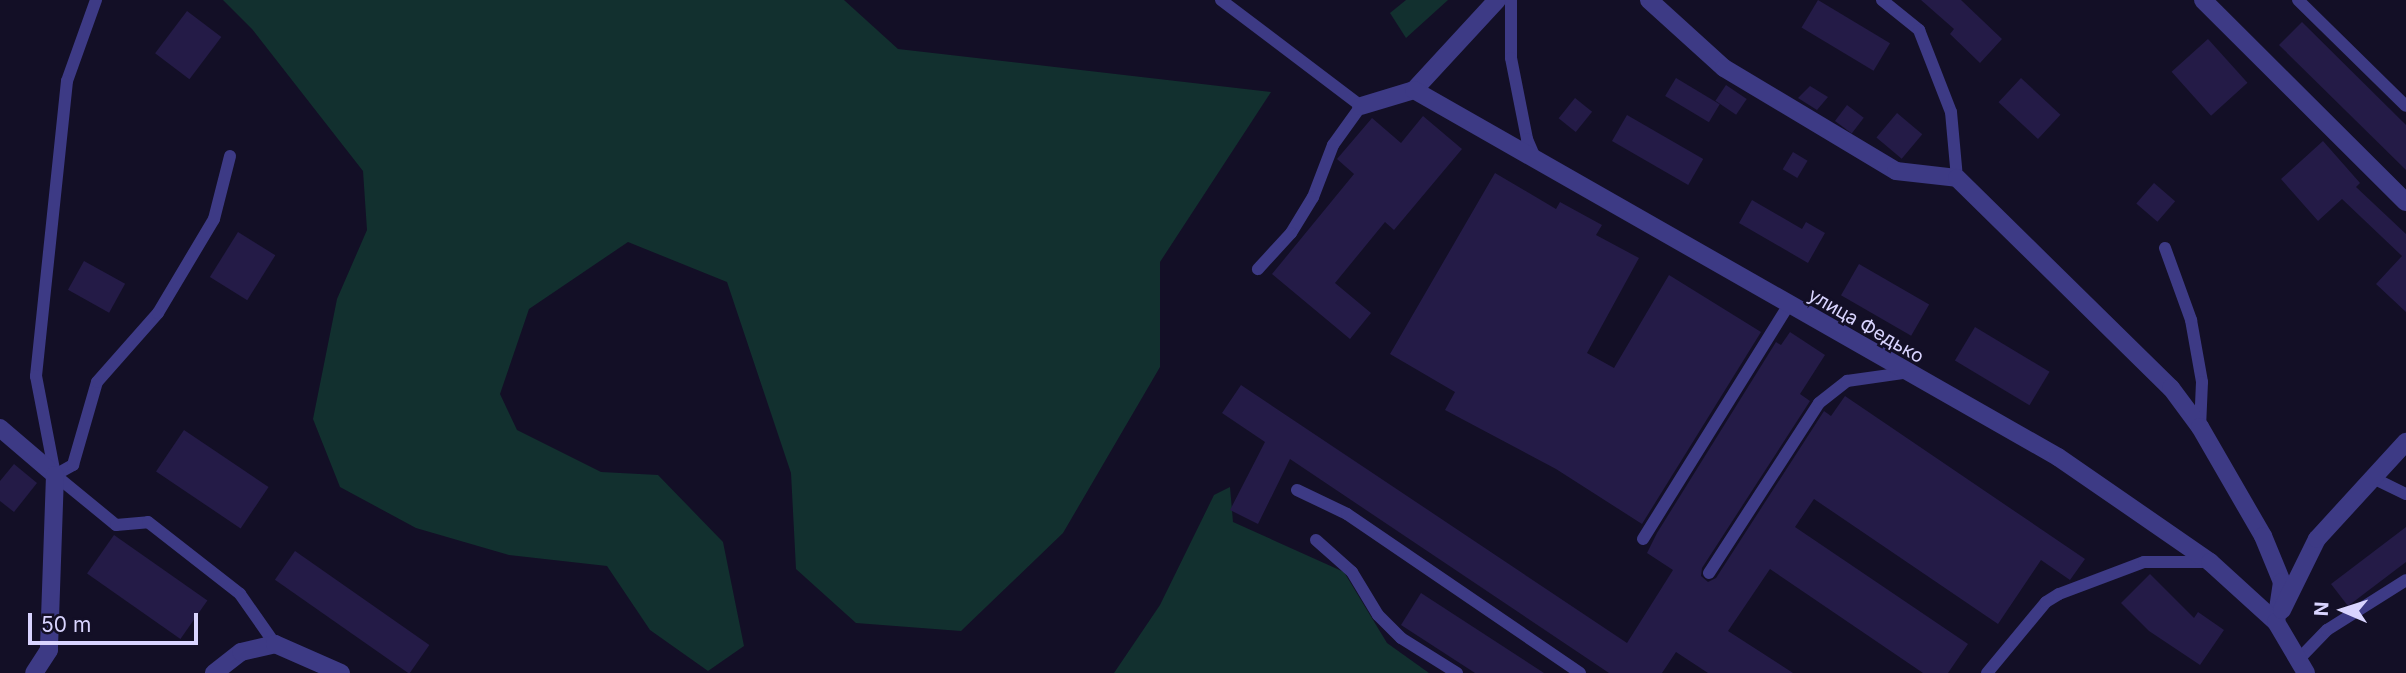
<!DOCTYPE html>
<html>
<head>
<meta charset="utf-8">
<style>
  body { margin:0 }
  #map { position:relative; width:2406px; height:673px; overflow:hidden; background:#130f26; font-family:Inter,sans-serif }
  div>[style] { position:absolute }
  .green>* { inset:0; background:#12302f }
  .building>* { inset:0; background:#241b47; transform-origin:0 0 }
  .service>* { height:12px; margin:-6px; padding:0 6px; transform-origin:6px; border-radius:6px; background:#3d3a85 }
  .minor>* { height:18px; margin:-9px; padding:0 9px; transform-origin:9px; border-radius:9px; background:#3d3a85 }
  span { translate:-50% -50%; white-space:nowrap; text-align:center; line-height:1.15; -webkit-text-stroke:5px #130f26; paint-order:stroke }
  .street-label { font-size:19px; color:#d9d4ff }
  .north { position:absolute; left:2308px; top:575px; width:70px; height:70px; -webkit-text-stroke:5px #130f26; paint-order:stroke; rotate:273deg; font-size:19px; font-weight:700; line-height:28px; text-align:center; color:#d9d4ff }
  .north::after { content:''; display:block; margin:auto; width:24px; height:32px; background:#d9d4ff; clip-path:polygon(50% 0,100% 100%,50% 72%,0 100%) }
  .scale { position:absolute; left:28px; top:613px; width:170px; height:32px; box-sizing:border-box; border:4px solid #d9d4ff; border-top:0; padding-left:9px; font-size:21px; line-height:24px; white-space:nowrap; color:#d9d4ff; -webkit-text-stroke:5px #130f26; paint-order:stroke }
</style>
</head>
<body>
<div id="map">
  <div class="green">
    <i style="clip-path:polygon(223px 0,844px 0,898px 49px,1271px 92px,1160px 262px,1160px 367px,1063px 533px,961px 631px,856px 623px,796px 569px,791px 473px,727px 282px,628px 242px,529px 309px,500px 394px,517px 430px,601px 472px,658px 475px,723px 542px,744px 646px,708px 671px,650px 630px,607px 566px,509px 555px,416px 528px,340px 487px,313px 419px,337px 299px,367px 230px,363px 171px,252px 29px)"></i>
    <i style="clip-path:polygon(1406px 0,1448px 0,1406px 38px,1390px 13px)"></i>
    <i style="clip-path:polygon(1230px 487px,1233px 522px,1344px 572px,1387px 643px,1429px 673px,1114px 673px,1160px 605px,1214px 495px)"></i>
  </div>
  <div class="building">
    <i style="left:1818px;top:0;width:84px;height:32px;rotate:31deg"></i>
    <i style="clip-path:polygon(1921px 0,1961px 0,2002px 39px,1980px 63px,1950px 34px,1954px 29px)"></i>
    <i style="left:187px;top:11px;width:43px;height:53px;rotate:37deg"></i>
    <i style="clip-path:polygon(2302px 22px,2406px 125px,2406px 170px,2279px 45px)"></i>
    <i style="left:2208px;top:39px;width:59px;height:49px;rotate:48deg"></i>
    <i style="left:1676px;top:78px;width:51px;height:21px;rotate:31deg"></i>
    <i style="left:2021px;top:78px;width:54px;height:33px;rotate:43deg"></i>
    <i style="left:1726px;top:85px;width:25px;height:19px;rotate:34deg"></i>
    <i style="clip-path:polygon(1810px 86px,1828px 97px,1817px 110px,1798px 98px)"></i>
    <i style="left:1575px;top:98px;width:22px;height:26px;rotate:39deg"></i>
    <i style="left:1847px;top:105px;width:21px;height:20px;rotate:37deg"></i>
    <i style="left:1897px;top:113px;width:33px;height:32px;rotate:40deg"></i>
    <i style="left:1627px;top:115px;width:88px;height:30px;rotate:30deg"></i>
    <i style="clip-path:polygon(1423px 116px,1462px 149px,1394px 230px,1385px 222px,1335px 283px,1371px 313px,1350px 339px,1272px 274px,1354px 174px,1337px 159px,1372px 118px,1401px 143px)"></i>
    <i style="clip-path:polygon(2323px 141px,2360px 183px,2356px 187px,2406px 234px,2406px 312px,2376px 284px,2402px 256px,2342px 199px,2318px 221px,2281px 179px)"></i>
    <i style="left:1793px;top:152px;width:17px;height:20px;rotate:31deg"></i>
    <i style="clip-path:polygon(1495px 173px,1556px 209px,1560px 202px,1602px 225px,1596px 235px,1639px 258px,1587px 353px,1614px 368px,1669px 275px,1761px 332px,1642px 524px,1556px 469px,1445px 410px,1455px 392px,1390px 354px)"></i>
    <i style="left:2154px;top:183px;width:28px;height:27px;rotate:41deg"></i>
    <i style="clip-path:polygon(1752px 200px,1802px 229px,1806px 222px,1825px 233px,1808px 263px,1739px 223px)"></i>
    <i style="left:238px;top:232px;width:44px;height:53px;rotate:32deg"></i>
    <i style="left:84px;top:261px;width:47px;height:33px;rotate:29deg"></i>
    <i style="left:1859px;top:264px;width:81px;height:36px;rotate:30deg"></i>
    <i style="left:1975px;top:327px;width:87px;height:39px;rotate:31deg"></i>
    <i style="clip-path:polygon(1790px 332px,1825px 355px,1800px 394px,1810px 401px,1702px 568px,1701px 576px,1708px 582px,1716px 578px,1824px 411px,1831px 416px,1845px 396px,2085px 559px,2070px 580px,2041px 560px,1998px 624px,1814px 499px,1795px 527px,1968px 644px,1948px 673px,1923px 673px,1770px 569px,1728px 631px,1793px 673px,1708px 673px,1676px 652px,1662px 673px,1609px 673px,1290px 459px,1258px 524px,1230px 510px,1265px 442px,1222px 413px,1241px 385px,1627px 643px,1673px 570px,1647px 553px,1657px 533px,1776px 342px,1781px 345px)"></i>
    <i style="left:184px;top:430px;width:102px;height:50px;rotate:34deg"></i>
    <i style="clip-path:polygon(14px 464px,37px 483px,14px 512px,0 501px,0 481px)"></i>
    <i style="clip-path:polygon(2406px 527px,2406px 562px,2348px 606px,2331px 584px)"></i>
    <i style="left:114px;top:535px;width:114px;height:47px;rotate:35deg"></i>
    <i style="left:295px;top:551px;width:164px;height:35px;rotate:35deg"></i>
    <i style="clip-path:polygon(2150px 574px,2194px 618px,2198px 612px,2224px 630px,2200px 665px,2149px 631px,2121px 603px)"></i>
    <i style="clip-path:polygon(1421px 593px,1544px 673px,1475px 673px,1401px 625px)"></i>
  </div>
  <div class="service">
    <i style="left:96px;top:0;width:86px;rotate:109.7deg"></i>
    <i style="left:67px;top:81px;width:297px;rotate:96deg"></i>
    <i style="left:36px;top:376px;width:101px;rotate:79.1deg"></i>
    <i style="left:55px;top:475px;width:21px;rotate:-29deg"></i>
    <i style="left:73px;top:465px;width:86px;rotate:-73.9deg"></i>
    <i style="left:97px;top:382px;width:92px;rotate:-48.5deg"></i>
    <i style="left:158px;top:313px;width:109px;rotate:-59.2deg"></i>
    <i style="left:214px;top:219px;width:65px;rotate:-75.7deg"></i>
    <i style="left:1221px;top:0;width:176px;rotate:37.1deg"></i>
    <i style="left:1361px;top:106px;width:48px;rotate:125.7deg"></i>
    <i style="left:1333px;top:145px;width:56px;rotate:111deg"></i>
    <i style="left:1313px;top:197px;width:42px;rotate:121.4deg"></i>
    <i style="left:1291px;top:233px;width:49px;rotate:132.5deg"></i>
    <i style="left:1511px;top:0;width:58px;rotate:90deg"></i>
    <i style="left:1511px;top:58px;width:83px;rotate:78.8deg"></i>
    <i style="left:1527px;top:139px;width:23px;rotate:67deg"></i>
    <i style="left:1882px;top:0;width:48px;rotate:39deg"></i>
    <i style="left:1919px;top:30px;width:88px;rotate:68.7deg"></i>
    <i style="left:1951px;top:112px;width:66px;rotate:84.8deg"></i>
    <i style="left:2298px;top:0;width:151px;rotate:44.5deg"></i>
    <i style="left:2165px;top:248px;width:77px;rotate:70.1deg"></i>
    <i style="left:2191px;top:320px;width:63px;rotate:79.9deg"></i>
    <i style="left:2202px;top:382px;width:45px;rotate:92.5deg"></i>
    <i style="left:55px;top:475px;width:79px;rotate:39.3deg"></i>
    <i style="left:116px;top:525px;width:32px;rotate:-5deg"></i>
    <i style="left:148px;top:522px;width:117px;rotate:38deg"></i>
    <i style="left:240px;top:594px;width:61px;rotate:55deg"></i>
    <i style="left:2371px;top:477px;width:39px;rotate:26deg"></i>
    <i style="left:1297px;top:490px;width:55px;rotate:25.6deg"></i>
    <i style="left:1347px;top:514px;width:282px;rotate:34.3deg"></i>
    <i style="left:1643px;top:539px;width:274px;rotate:-58.1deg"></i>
    <i style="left:1316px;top:540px;width:48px;rotate:41.6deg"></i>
    <i style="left:1352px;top:572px;width:50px;rotate:58.8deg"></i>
    <i style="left:1378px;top:615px;width:33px;rotate:45deg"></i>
    <i style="left:1401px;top:638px;width:66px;rotate:32deg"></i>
    <i style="left:1709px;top:573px;width:202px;rotate:-57.1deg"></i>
    <i style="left:1819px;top:403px;width:36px;rotate:-38deg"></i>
    <i style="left:1847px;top:381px;width:58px;rotate:-8deg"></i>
    <i style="left:2298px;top:660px;width:42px;rotate:-46deg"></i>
    <i style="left:2327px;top:630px;width:93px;rotate:-32.3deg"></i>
    <i style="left:1987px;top:673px;width:92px;rotate:-50.3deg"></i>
    <i style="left:2046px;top:602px;width:15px;rotate:-32deg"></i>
    <i style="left:2059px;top:594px;width:91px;rotate:-20.6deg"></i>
    <i style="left:2144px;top:562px;width:66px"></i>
  </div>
  <div class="minor">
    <i style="left:1649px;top:0;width:101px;rotate:42.2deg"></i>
    <i style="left:1724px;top:68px;width:200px;rotate:30.9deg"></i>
    <i style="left:1896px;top:171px;width:61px;rotate:6.5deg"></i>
    <i style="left:1957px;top:178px;width:300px;rotate:44.5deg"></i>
    <i style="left:2171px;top:388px;width:49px;rotate:53.4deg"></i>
    <i style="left:2200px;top:427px;width:126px;rotate:60deg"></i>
    <i style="left:2263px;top:536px;width:50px;rotate:67.6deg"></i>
    <i style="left:2282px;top:582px;width:40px;rotate:98.5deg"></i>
    <i style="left:2203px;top:0;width:286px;rotate:44.9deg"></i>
    <i style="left:1414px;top:90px;width:122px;rotate:-47.3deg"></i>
    <i style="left:1361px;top:106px;width:55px;rotate:-16.8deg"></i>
    <i style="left:1414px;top:90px;width:741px;rotate:29.68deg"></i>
    <i style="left:2058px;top:457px;width:185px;rotate:34.6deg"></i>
    <i style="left:2210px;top:562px;width:89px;rotate:42.3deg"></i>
    <i style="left:2276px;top:622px;width:59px;rotate:59.5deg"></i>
    <i style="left:0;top:428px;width:72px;rotate:40.5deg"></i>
    <i style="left:55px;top:475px;width:175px;rotate:92deg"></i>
    <i style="left:49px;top:650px;width:27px;rotate:123deg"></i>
    <i style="left:2282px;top:610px;width:79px;rotate:-63.8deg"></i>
    <i style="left:2317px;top:539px;width:132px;rotate:-47.5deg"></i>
    <i style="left:214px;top:673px;width:34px;rotate:-38deg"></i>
    <i style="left:241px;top:652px;width:35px;rotate:-13deg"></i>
    <i style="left:275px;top:644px;width:72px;rotate:23.7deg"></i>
  </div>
  <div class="street-label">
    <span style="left:1866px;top:326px;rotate:30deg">улица Федько</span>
  </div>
  <div class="north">N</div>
  <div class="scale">50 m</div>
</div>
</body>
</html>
